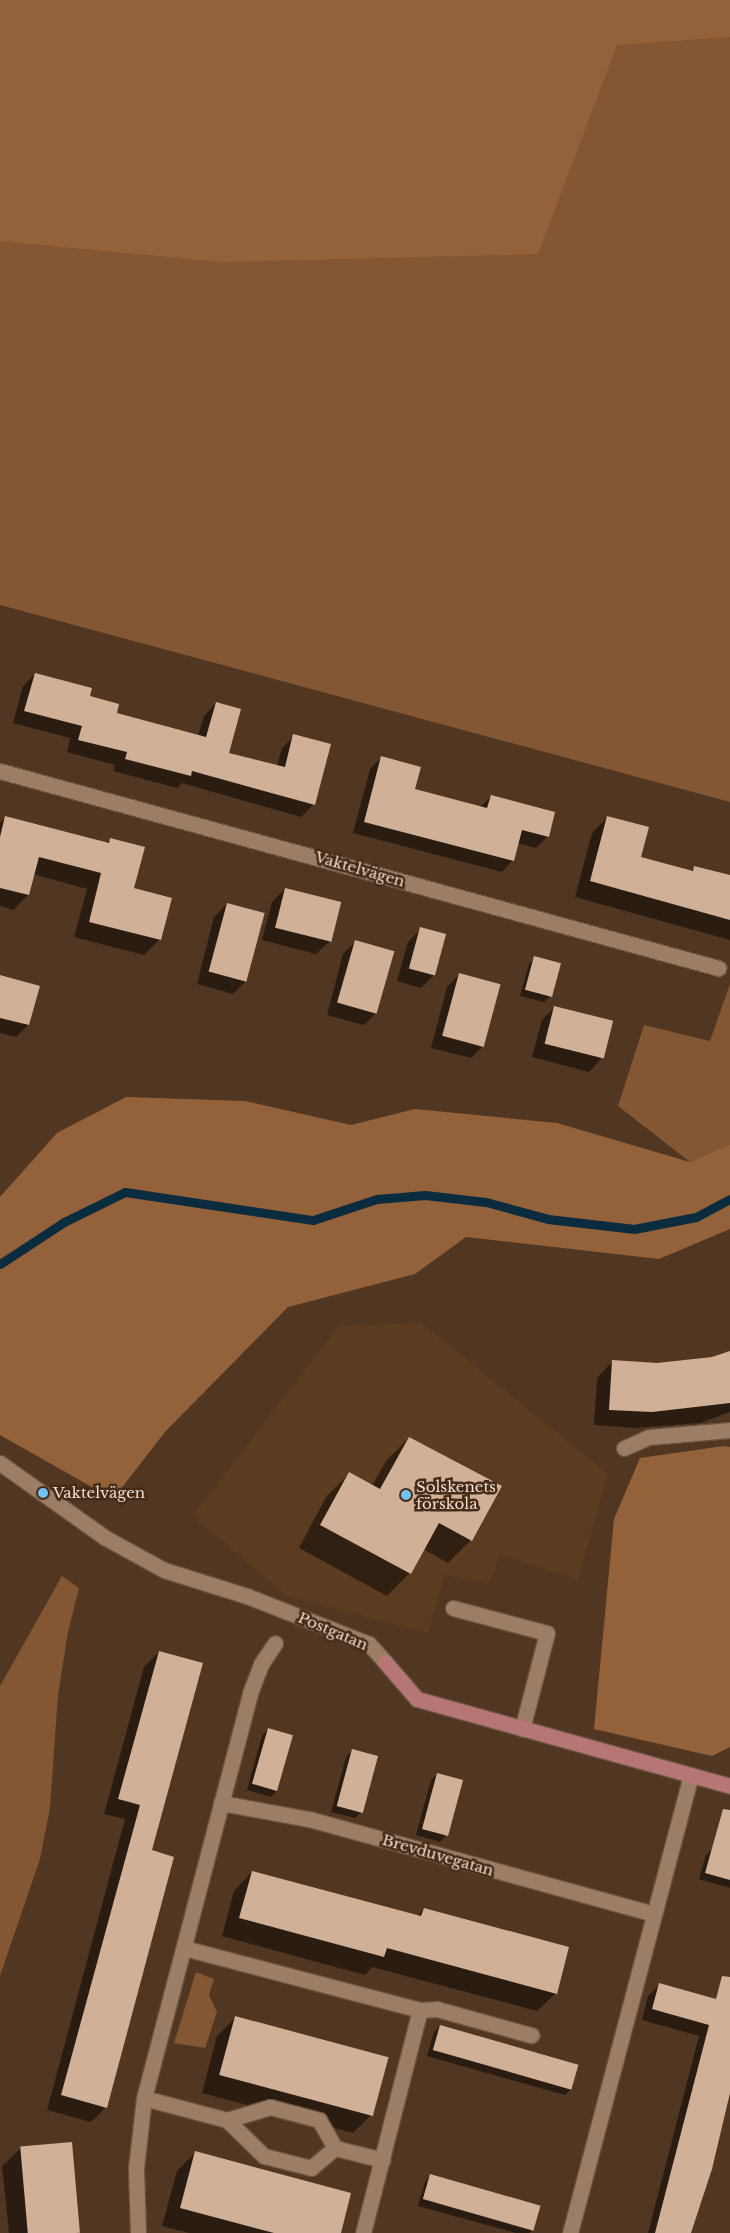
<!DOCTYPE html>
<html>
<head>
<meta charset="utf-8">
<style>
  body { margin:0 }
  #map { position:relative; width:730px; height:2233px; overflow:hidden; background:#513621; font-family:"Libre Baskerville",serif }
  div>[style] { position:absolute }
  .built>* { inset:0; background:#5c3c21 }
  .green>* { inset:0; background:#835733 }
  .forest>* { inset:0; background:#93623a }
  .shadow>* { inset:0; background:#0007 }
  .stream>* { height:9px; margin:-4.5px; padding:0 4.5px; transform-origin:4.5px; border-radius:4.5px; background:#0b2b3e }
  .building>* { inset:0; background:#d0b097; transform-origin:0 0 }
  .roads { filter:drop-shadow(1px 0 #6a533f) drop-shadow(-1px 0 #6a533f) drop-shadow(0 1px #6a533f) drop-shadow(0 -1px #6a533f) }
  .lane>* { height:15px; margin:-7.5px; padding:0 7.5px; transform-origin:7.5px; border-radius:7.5px; background:#9c7d66 }
  .street>* { height:15px; margin:-7.5px; padding:0 7.5px; transform-origin:7.5px; border-radius:7.5px; background:#9c7d66 }
  .secondary>* { height:15px; margin:-7.5px; padding:0 7.5px; transform-origin:7.5px; border-radius:7.5px; background:#b57675 }
  .dots>* { width:14px; height:14px; translate:-50% -50%; box-sizing:border-box; border:2px solid #462c17; border-radius:50% }
  span { translate:-50% -50%; white-space:nowrap; text-align:center; line-height:1.15; -webkit-text-stroke:5px #462c17; paint-order:stroke }
  .street-label { font-size:15px; color:#eeddd0 }
  .poi-label { font-size:15px; color:#eeddd0 }
  .left { translate:0 -50%; text-align:left }
</style>
</head>
<body>
<div id="map">
  <div class="built">
    <i style="clip-path:polygon(421px 1323px,608px 1474px,578px 1580px,500px 1554px,490px 1583px,445px 1575px,428px 1633px,287px 1596px,193px 1516px,339px 1326px)"></i>
  </div>
  <div class="green">
    <i style="clip-path:polygon(0 0,730px 0,730px 802px,0 605px)"></i>
    <i style="clip-path:polygon(730px 984px,730px 1144px,690px 1162px,618px 1106px,644px 1025px,710px 1041px)"></i>
    <i style="clip-path:polygon(62px 1576px,79px 1588px,68px 1632px,58px 1695px,50px 1808px,40px 1859px,0 1976px,0 1686px)"></i>
    <i style="clip-path:polygon(196px 1972px,214px 1979px,209px 1995px,217px 2012px,205px 2048px,174px 2043px)"></i>
  </div>
  <div class="forest">
    <i style="clip-path:polygon(0 0,730px 0,730px 37px,617px 45px,538px 254px,220px 262px,0 241px)"></i>
    <i style="clip-path:polygon(126px 1097px,245px 1101px,351px 1125px,415px 1109px,557px 1123px,690px 1162px,730px 1144px,730px 1229px,659px 1259px,466px 1237px,415px 1274px,288px 1307px,165px 1432px,113px 1499px,0 1435px,0 1197px,57px 1133px)"></i>
    <i style="clip-path:polygon(724px 1446px,730px 1447px,730px 1747px,712px 1756px,594px 1729px,614px 1519px,640px 1458px)"></i>
  </div>
  <div class="shadow">
    <i style="clip-path:polygon(35px 674px,88px 697px,115px 714px,198px 736px,204px 716px,216px 703px,228px 754px,277px 766px,282px 748px,294px 736px,314px 804px,301px 817px,182px 783px,177px 788px,113px 771px,115px 765px,67px 752px,70px 738px,13px 723px,23px 686px)"></i>
    <i style="clip-path:polygon(381px 758px,414px 789px,480px 807px,491px 797px,554px 813px,547px 837px,536px 848px,517px 843px,513px 860px,502px 872px,353px 833px,370px 769px)"></i>
    <i style="clip-path:polygon(6px 817px,106px 844px,111px 839px,132px 889px,170px 899px,159px 940px,144px 955px,74px 937px,87px 889px,33px 874px,28px 895px,13px 910px,0 906px,0 823px)"></i>
    <i style="clip-path:polygon(608px 817px,639px 858px,690px 872px,695px 867px,730px 876px,730px 940px,575px 897px,592px 833px)"></i>
    <i style="clip-path:polygon(285px 889px,339px 903px,329px 942px,316px 954px,262px 940px,272px 902px)"></i>
    <i style="clip-path:polygon(227px 904px,246px 981px,233px 994px,197px 984px,214px 917px)"></i>
    <i style="clip-path:polygon(421px 929px,434px 975px,421px 988px,397px 981px,408px 942px)"></i>
    <i style="clip-path:polygon(355px 942px,377px 1012px,364px 1025px,327px 1015px,343px 954px)"></i>
    <i style="clip-path:polygon(535px 958px,551px 996px,544px 1002px,520px 996px,529px 964px)"></i>
    <i style="clip-path:polygon(460px 974px,483px 1046px,471px 1058px,431px 1048px,447px 987px)"></i>
    <i style="clip-path:polygon(0 977px,38px 987px,28px 1025px,16px 1037px,0 1033px)"></i>
    <i style="clip-path:polygon(555px 1007px,601px 1059px,589px 1072px,532px 1057px,542px 1020px)"></i>
    <i style="clip-path:polygon(730px 1352px,730px 1412px,700px 1423px,635px 1428px,594px 1425px,597px 1378px,612px 1362px,657px 1364px,712px 1358px)"></i>
    <i style="clip-path:polygon(409px 1438px,471px 1540px,448px 1563px,423px 1549px,410px 1573px,387px 1596px,299px 1548px,326px 1497px,349px 1474px,372px 1486px,386px 1461px)"></i>
    <i style="clip-path:polygon(159px 1652px,150px 1851px,106px 2107px,91px 2122px,47px 2110px,125px 1819px,104px 1814px,144px 1667px)"></i>
    <i style="clip-path:polygon(268px 1729px,277px 1791px,271px 1797px,247px 1790px,262px 1736px)"></i>
    <i style="clip-path:polygon(352px 1751px,376px 1757px,361px 1812px,355px 1818px,331px 1812px,346px 1757px)"></i>
    <i style="clip-path:polygon(437px 1774px,446px 1835px,440px 1842px,416px 1835px,431px 1780px)"></i>
    <i style="clip-path:polygon(713px 1849px,730px 1854px,730px 1888px,699px 1879px,706px 1855px)"></i>
    <i style="clip-path:polygon(252px 1872px,417px 1916px,424px 1909px,556px 1993px,537px 2011px,372px 1967px,365px 1975px,222px 1936px,234px 1891px)"></i>
    <i style="clip-path:polygon(659px 1985px,730px 2005px,730px 2088px,690px 2233px,648px 2233px,699px 2036px,642px 2020px,648px 1996px)"></i>
    <i style="clip-path:polygon(235px 2018px,371px 2115px,353px 2133px,202px 2093px,217px 2036px)"></i>
    <i style="clip-path:polygon(440px 2026px,571px 2089px,565px 2095px,427px 2056px,434px 2032px)"></i>
    <i style="clip-path:polygon(21px 2148px,79px 2233px,9px 2233px,2px 2166px)"></i>
    <i style="clip-path:polygon(195px 2153px,340px 2233px,189px 2233px,162px 2226px,177px 2171px)"></i>
    <i style="clip-path:polygon(431px 2175px,540px 2206px,533px 2230px,529px 2233px,516px 2233px,418px 2206px,425px 2182px)"></i>
  </div>
  <div class="stream">
    <i style="left:0;top:1264px;width:77px;rotate:-33.3deg"></i>
    <i style="left:64px;top:1222px;width:68px;rotate:-26.2deg"></i>
    <i style="left:125px;top:1192px;width:190px;rotate:8.5deg"></i>
    <i style="left:313px;top:1220px;width:67px;rotate:-18.2deg"></i>
    <i style="left:377px;top:1199px;width:48px;rotate:-4.8deg"></i>
    <i style="left:425px;top:1195px;width:61px;rotate:6.5deg"></i>
    <i style="left:486px;top:1202px;width:64px;rotate:15.3deg"></i>
    <i style="left:548px;top:1219px;width:87px;rotate:6.6deg"></i>
    <i style="left:634px;top:1229px;width:63px;rotate:-11deg"></i>
    <i style="left:696px;top:1217px;width:38px;rotate:-28deg"></i>
  </div>
  <div class="building">
    <i style="clip-path:polygon(35px 673px,92px 688px,90px 696px,119px 704px,117px 713px,206px 737px,216px 702px,241px 709px,229px 753px,285px 767px,293px 734px,331px 744px,315px 805px,192px 771px,191px 776px,125px 759px,127px 752px,78px 740px,82px 726px,24px 711px)"></i>
    <i style="clip-path:polygon(381px 756px,421px 767px,415px 789px,487px 808px,491px 795px,555px 812px,549px 837px,522px 830px,514px 861px,364px 822px)"></i>
    <i style="clip-path:polygon(5px 816px,109px 843px,110px 838px,145px 847px,134px 888px,172px 898px,161px 940px,89px 922px,101px 873px,39px 857px,29px 895px,0 888px,0 837px)"></i>
    <i style="clip-path:polygon(607px 816px,649px 827px,641px 857px,693px 871px,694px 866px,730px 875px,730px 920px,590px 881px)"></i>
    <i style="left:285px;top:888px;width:58px;height:41px;rotate:14deg"></i>
    <i style="left:227px;top:903px;width:39px;height:71px;rotate:15deg"></i>
    <i style="left:420px;top:927px;width:27px;height:43px;rotate:15deg"></i>
    <i style="left:355px;top:940px;width:41px;height:65px;rotate:16deg"></i>
    <i style="left:534px;top:956px;width:28px;height:35px;rotate:15deg"></i>
    <i style="left:459px;top:973px;width:43px;height:65px;rotate:15deg"></i>
    <i style="clip-path:polygon(0 975px,40px 986px,29px 1025px,0 1018px)"></i>
    <i style="left:554px;top:1006px;width:61px;height:39px;rotate:14deg"></i>
    <i style="clip-path:polygon(730px 1351px,730px 1403px,652px 1412px,609px 1410px,612px 1360px,657px 1363px,712px 1357px)"></i>
    <i style="clip-path:polygon(409px 1437px,502px 1486px,472px 1541px,439px 1523px,411px 1574px,320px 1525px,349px 1472px,380px 1489px)"></i>
    <i style="clip-path:polygon(159px 1651px,203px 1663px,152px 1850px,174px 1857px,107px 2108px,61px 2095px,140px 1805px,118px 1799px)"></i>
    <i style="left:268px;top:1728px;width:26px;height:58px;rotate:16deg"></i>
    <i style="left:352px;top:1749px;width:27px;height:59px;rotate:15deg"></i>
    <i style="left:437px;top:1773px;width:27px;height:58px;rotate:15deg"></i>
    <i style="clip-path:polygon(723px 1809px,730px 1810px,730px 1880px,705px 1873px)"></i>
    <i style="clip-path:polygon(252px 1871px,421px 1916px,424px 1908px,569px 1947px,557px 1994px,387px 1948px,384px 1957px,239px 1918px)"></i>
    <i style="clip-path:polygon(722px 1976px,730px 1977px,730px 2093px,712px 2169px,691px 2233px,655px 2233px,709px 2025px,652px 2009px,659px 1983px,716px 1999px)"></i>
    <i style="left:235px;top:2016px;width:159px;height:61px;rotate:15deg"></i>
    <i style="left:440px;top:2025px;width:144px;height:26px;rotate:16deg"></i>
    <i style="left:72px;top:2142px;width:91px;height:52px;rotate:85deg"></i>
    <i style="clip-path:polygon(195px 2151px,351px 2193px,341px 2233px,274px 2233px,180px 2208px)"></i>
    <i style="left:430px;top:2174px;width:115px;height:26px;rotate:16deg"></i>
  </div>
  <div class="roads">
    <div class="lane">
      <i style="left:624px;top:1448px;width:27px;rotate:-24deg"></i>
      <i style="left:649px;top:1437px;width:81px;rotate:-4.9deg"></i>
      <i style="left:0;top:1463px;width:128px;rotate:35.4deg"></i>
      <i style="left:104px;top:1537px;width:68px;rotate:28.8deg"></i>
      <i style="left:164px;top:1570px;width:87px;rotate:17.4deg"></i>
      <i style="left:247px;top:1596px;width:131px;rotate:21.5deg"></i>
      <i style="left:369px;top:1644px;width:24px;rotate:48deg"></i>
      <i style="left:453px;top:1608px;width:97px;rotate:14.9deg"></i>
      <i style="left:547px;top:1633px;width:99px;rotate:104.6deg"></i>
      <i style="left:221px;top:1803px;width:89px;rotate:10.3deg"></i>
      <i style="left:309px;top:1819px;width:357px;rotate:15.4deg"></i>
      <i style="left:184px;top:1948px;width:244px;rotate:14.7deg"></i>
      <i style="left:420px;top:2010px;width:17px;rotate:-3deg"></i>
      <i style="left:437px;top:2009px;width:98px;rotate:15.5deg"></i>
      <i style="left:144px;top:2098px;width:86px;rotate:14.8deg"></i>
      <i style="left:227px;top:2120px;width:45px;rotate:-16.8deg"></i>
      <i style="left:270px;top:2107px;width:51px;rotate:14.9deg"></i>
      <i style="left:319px;top:2120px;width:32px;rotate:60deg"></i>
      <i style="left:335px;top:2148px;width:49px;rotate:14deg"></i>
      <i style="left:227px;top:2120px;width:52px;rotate:44.2deg"></i>
      <i style="left:264px;top:2156px;width:49px;rotate:14.3deg"></i>
      <i style="left:311px;top:2168px;width:31px;rotate:-40deg"></i>
      <i style="left:138px;top:2233px;width:65px;rotate:-91.8deg"></i>
      <i style="left:136px;top:2168px;width:70px;rotate:-83.5deg"></i>
      <i style="left:144px;top:2098px;width:419px;rotate:-75.3deg"></i>
      <i style="left:250px;top:1693px;width:31px;rotate:-69deg"></i>
      <i style="left:261px;top:1664px;width:25px;rotate:-56deg"></i>
      <i style="left:363px;top:2233px;width:230px;rotate:-75.7deg"></i>
    </div>
    <div class="street">
      <i style="left:0;top:771px;width:745px;rotate:15.34deg"></i>
      <i style="left:570px;top:2233px;width:473px;rotate:-75.2deg"></i>
    </div>
    <div class="secondary">
      <i style="left:385px;top:1662px;width:49px;rotate:49.1deg"></i>
      <i style="left:417px;top:1699px;width:325px;rotate:15.5deg"></i>
    </div>
  </div>
  <div class="dots">
    <i style="left:43px;top:1493px;background:#72c1f5"></i>
    <i style="left:406px;top:1495px;background:#72c1f5"></i>
  </div>
  <div class="street-label">
    <span style="left:360px;top:869px;rotate:16deg">Vaktelvägen</span>
    <span style="left:333px;top:1631px;rotate:23deg">Postgatan</span>
    <span style="left:438px;top:1855px;rotate:16deg">Brevduvegatan</span>
  </div>
  <div class="poi-label">
    <span class="left" style="left:416px;top:1495px">Solskenets<br>förskola</span>
    <span class="left" style="left:53px;top:1493px">Vaktelvägen</span>
  </div>
</div>
</body>
</html>
